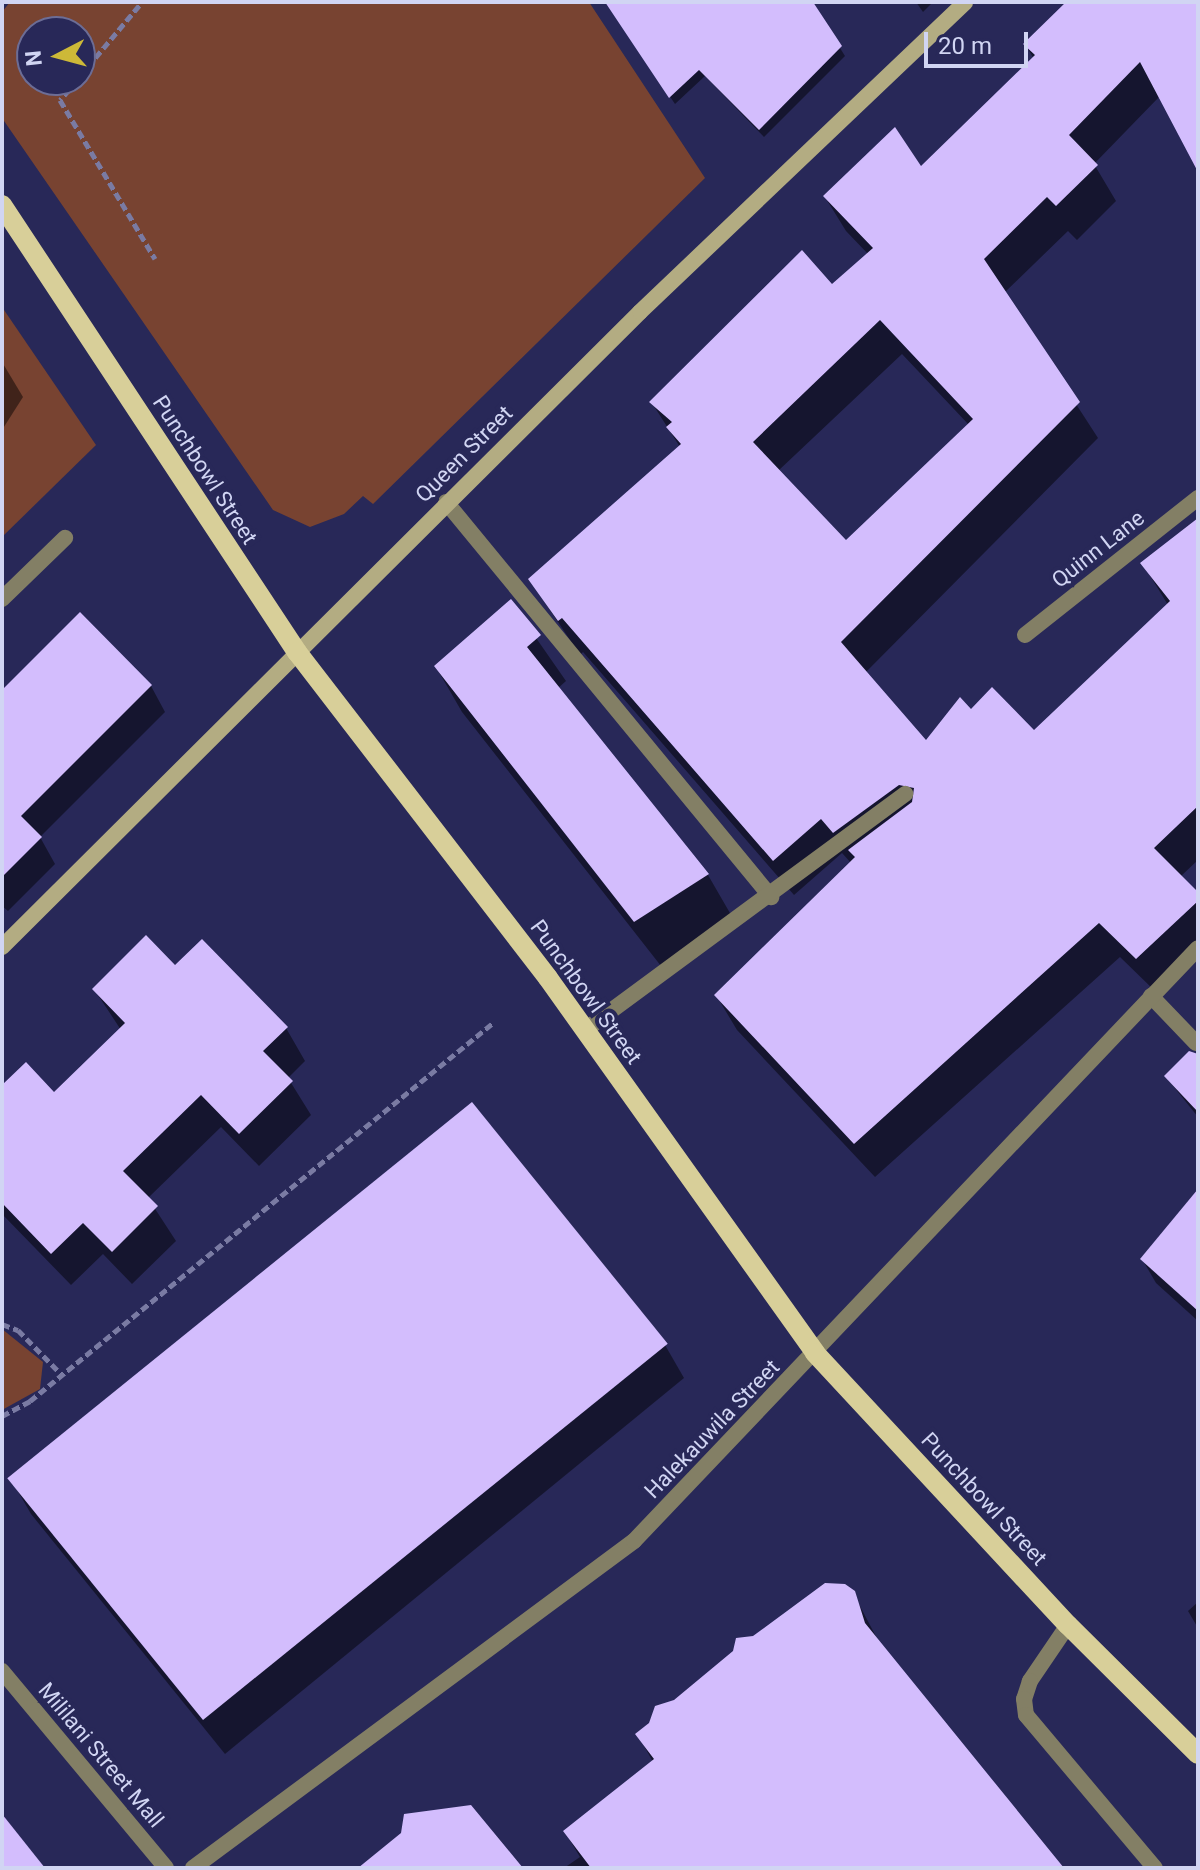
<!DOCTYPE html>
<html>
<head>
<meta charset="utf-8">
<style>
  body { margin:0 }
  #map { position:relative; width:1200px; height:1870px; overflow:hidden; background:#282858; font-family:Roboto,sans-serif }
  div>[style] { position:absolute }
  .green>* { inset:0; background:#784331 }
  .shadow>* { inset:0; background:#0007 }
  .building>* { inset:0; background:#d3bdfd; transform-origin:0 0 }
  .path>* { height:5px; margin-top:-2.5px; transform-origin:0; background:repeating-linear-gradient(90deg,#7a7ba3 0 8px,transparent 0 12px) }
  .service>* { height:16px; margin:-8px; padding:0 8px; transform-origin:8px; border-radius:8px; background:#837f65 }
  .pedestrian>* { height:16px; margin:-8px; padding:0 8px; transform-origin:8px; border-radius:8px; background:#837f65 }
  .minor>* { height:16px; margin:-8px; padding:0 8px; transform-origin:8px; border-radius:8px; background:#837f65 }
  .tertiary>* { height:16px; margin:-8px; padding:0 8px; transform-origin:8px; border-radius:8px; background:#837f65 }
  .secondary>* { height:16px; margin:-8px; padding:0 8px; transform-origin:8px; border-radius:8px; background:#b3ac82 }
  .primary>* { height:20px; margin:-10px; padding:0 10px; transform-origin:10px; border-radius:10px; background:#d8cf99 }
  span { translate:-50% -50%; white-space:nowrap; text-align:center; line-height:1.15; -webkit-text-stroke:8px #282858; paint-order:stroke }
  .street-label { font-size:22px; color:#d1d5f3 }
  .frame { position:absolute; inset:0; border:4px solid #d1d5f3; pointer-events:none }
  .north { position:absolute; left:16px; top:16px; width:80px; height:80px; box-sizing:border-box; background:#282858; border:2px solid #6c6d96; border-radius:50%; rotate:264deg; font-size:22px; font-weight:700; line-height:32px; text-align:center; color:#d1d5f3 }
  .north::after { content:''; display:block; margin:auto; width:28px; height:36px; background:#cdb938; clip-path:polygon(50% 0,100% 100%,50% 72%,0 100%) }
  .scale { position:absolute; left:924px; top:32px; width:104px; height:36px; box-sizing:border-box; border:4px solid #d1d5f3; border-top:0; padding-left:10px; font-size:24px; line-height:28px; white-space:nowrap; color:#d1d5f3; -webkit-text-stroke:6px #282858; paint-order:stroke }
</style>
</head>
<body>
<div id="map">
  <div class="green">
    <i style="clip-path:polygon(evenodd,10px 2px,589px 2px,705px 178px,373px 504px,363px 496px,344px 514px,310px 527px,273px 510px,2px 118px,2px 12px,10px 2px,32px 32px,80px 32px,80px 80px,32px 80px,32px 32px)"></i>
    <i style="clip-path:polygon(2px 307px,96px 445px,2px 537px)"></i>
    <i style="clip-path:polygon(2px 1329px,43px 1362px,40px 1389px,2px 1410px)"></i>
  </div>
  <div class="shadow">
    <i style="clip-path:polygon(606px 2px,811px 2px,845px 56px,764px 137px,705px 76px,675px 104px)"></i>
    <i style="clip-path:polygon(916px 2px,933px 2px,923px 12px)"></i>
    <i style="clip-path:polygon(evenodd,1069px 2px,1198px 2px,1198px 168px,1160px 96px,1094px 164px,1116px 201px,1077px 240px,1068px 231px,1004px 293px,1098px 438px,865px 673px,926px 743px,971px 711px,1034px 733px,1168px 605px,1143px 564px,1198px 521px,1198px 860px,1180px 877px,1198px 895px,1198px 955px,1157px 993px,1120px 957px,875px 1177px,737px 1030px,716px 995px,852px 864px,842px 853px,794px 895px,583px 652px,580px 655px,530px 580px,680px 447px,652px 403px,832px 287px,869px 255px,846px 231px,825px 197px,921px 169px,1034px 59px,1025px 44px,1069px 2px,902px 354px,969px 425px,846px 543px,778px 471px,902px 354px)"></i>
    <i style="clip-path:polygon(2px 362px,23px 397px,2px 430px)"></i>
    <i style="clip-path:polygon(511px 602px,566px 681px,557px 689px,708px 875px,734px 920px,661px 966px,462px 712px,436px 667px)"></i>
    <i style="clip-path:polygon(80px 615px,151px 686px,165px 712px,40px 837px,55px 864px,8px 911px,2px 906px,2px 693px)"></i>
    <i style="clip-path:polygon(175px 968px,286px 1028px,305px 1061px,288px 1078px,311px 1115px,259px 1166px,221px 1127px,148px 1198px,176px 1241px,132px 1284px,103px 1254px,71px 1285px,2px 1214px,2px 1088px,54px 1095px,121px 1030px,94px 989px)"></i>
    <i style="clip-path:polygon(1190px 1053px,1198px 1053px,1198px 1117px,1166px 1077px)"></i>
    <i style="clip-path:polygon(1198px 1192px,1198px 1321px,1156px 1283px,1142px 1259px)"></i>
    <i style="clip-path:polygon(665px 1345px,684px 1378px,225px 1754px,31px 1514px,12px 1481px)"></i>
    <i style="clip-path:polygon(853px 1593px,880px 1644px,1061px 1868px,564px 1868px,580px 1857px,565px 1832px,653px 1762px,638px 1735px,754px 1638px)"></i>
    <i style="clip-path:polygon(1198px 1602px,1198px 1628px,1188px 1611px)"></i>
  </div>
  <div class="building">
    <i style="clip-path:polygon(605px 2px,813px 2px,842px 46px,759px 130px,699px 70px,669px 98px)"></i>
    <i style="clip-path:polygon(evenodd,1066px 2px,1198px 2px,1198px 172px,1140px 62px,1069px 135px,1098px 165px,1056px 206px,1047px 197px,984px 259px,1080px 402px,841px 642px,926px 740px,960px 697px,971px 709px,992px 687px,1034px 730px,1170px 601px,1140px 563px,1198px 518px,1198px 806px,1154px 848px,1198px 892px,1198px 901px,1136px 959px,1099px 923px,854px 1144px,714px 995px,855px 857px,848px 850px,912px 802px,914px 788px,899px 785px,833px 833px,821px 819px,773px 861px,562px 618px,558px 621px,528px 579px,681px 444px,666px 427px,672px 422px,649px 402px,802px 250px,832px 284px,873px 248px,823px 196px,895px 127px,921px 166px,1035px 55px,1023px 44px,1066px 2px,880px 320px,973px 419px,846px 540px,753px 442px,880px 320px)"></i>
    <i style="clip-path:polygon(511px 599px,541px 635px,527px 647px,709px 874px,634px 922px,434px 666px)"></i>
    <i style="clip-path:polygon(80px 612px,152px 685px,21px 816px,42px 837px,2px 877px,2px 690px)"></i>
    <i style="clip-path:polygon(146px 935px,175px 965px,202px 939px,288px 1027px,263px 1051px,293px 1081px,239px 1134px,201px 1095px,123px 1171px,158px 1206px,112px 1252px,83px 1223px,51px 1254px,2px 1203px,2px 1085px,26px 1062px,54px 1092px,125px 1023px,92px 989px)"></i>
    <i style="clip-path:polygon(1189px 1051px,1198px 1054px,1198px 1112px,1164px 1076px)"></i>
    <i style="left:472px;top:1102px;width:311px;height:598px;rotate:51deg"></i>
    <i style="clip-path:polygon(1198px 1189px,1198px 1311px,1140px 1259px)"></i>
    <i style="clip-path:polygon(825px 1583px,845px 1584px,855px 1591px,865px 1623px,1064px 1868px,591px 1868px,563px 1831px,654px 1759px,635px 1734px,649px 1723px,655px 1706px,674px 1700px,733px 1651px,736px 1638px,753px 1636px)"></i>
    <i style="clip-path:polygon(471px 1805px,523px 1868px,358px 1868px,401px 1833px,404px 1814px)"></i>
    <i style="clip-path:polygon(2px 1814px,45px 1868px,2px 1868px)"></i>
  </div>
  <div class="path">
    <i style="left:80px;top:76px;width:97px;rotate:-50deg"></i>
    <i style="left:77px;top:80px;width:26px;rotate:130deg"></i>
    <i style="left:60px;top:100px;width:185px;rotate:59.1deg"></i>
    <i style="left:2px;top:1324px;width:17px;rotate:21deg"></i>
    <i style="left:18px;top:1330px;width:63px;rotate:45.6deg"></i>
    <i style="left:2px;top:1416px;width:32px;rotate:-28deg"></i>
    <i style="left:30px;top:1401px;width:599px;rotate:-39.24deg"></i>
  </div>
  <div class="service">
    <i style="left:446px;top:502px;width:512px;rotate:50.55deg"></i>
    <i style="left:2px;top:599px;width:88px;rotate:-44.1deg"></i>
    <i style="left:1151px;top:996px;width:65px;rotate:46.2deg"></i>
    <i style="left:585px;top:1030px;width:398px;rotate:-36.4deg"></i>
    <i style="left:1068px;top:1625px;width:68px;rotate:124.2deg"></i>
    <i style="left:1030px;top:1681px;width:19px;rotate:108deg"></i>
    <i style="left:1024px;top:1699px;width:16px;rotate:83deg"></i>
    <i style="left:1026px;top:1715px;width:200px;rotate:49.9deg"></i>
  </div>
  <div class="pedestrian">
    <i style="left:2px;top:1671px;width:256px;rotate:50.2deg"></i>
  </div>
  <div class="minor">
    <i style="left:1025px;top:635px;width:221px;rotate:-38.4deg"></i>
  </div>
  <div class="tertiary">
    <i style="left:193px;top:1868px;width:549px;rotate:-36.56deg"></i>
    <i style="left:634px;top:1541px;width:818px;rotate:-46.44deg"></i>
  </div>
  <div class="secondary">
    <i style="left:2px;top:947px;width:900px;rotate:-44.86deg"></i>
    <i style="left:640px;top:312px;width:449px;rotate:-43.6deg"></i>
  </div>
  <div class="primary">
    <i style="left:2px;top:205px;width:536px;rotate:56.58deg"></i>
    <i style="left:297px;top:652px;width:411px;rotate:52.4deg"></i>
    <i style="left:548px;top:978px;width:460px;rotate:54.5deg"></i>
    <i style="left:815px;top:1353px;width:371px;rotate:47.1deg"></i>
    <i style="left:1068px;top:1625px;width:183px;rotate:44.8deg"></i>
  </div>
  <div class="street-label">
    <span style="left:464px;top:454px;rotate:-45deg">Queen Street</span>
    <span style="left:205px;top:470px;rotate:57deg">Punchbowl Street</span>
    <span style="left:1098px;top:549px;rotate:-38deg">Quinn Lane</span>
    <span style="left:586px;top:992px;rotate:54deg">Punchbowl Street</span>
    <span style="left:712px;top:1429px;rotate:-46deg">Halekauwila Street</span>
    <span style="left:984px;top:1499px;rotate:47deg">Punchbowl Street</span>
    <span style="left:101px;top:1755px;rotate:50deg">Mililani Street Mall</span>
  </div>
  <div class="frame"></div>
  <div class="north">N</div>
  <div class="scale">20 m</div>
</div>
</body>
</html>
